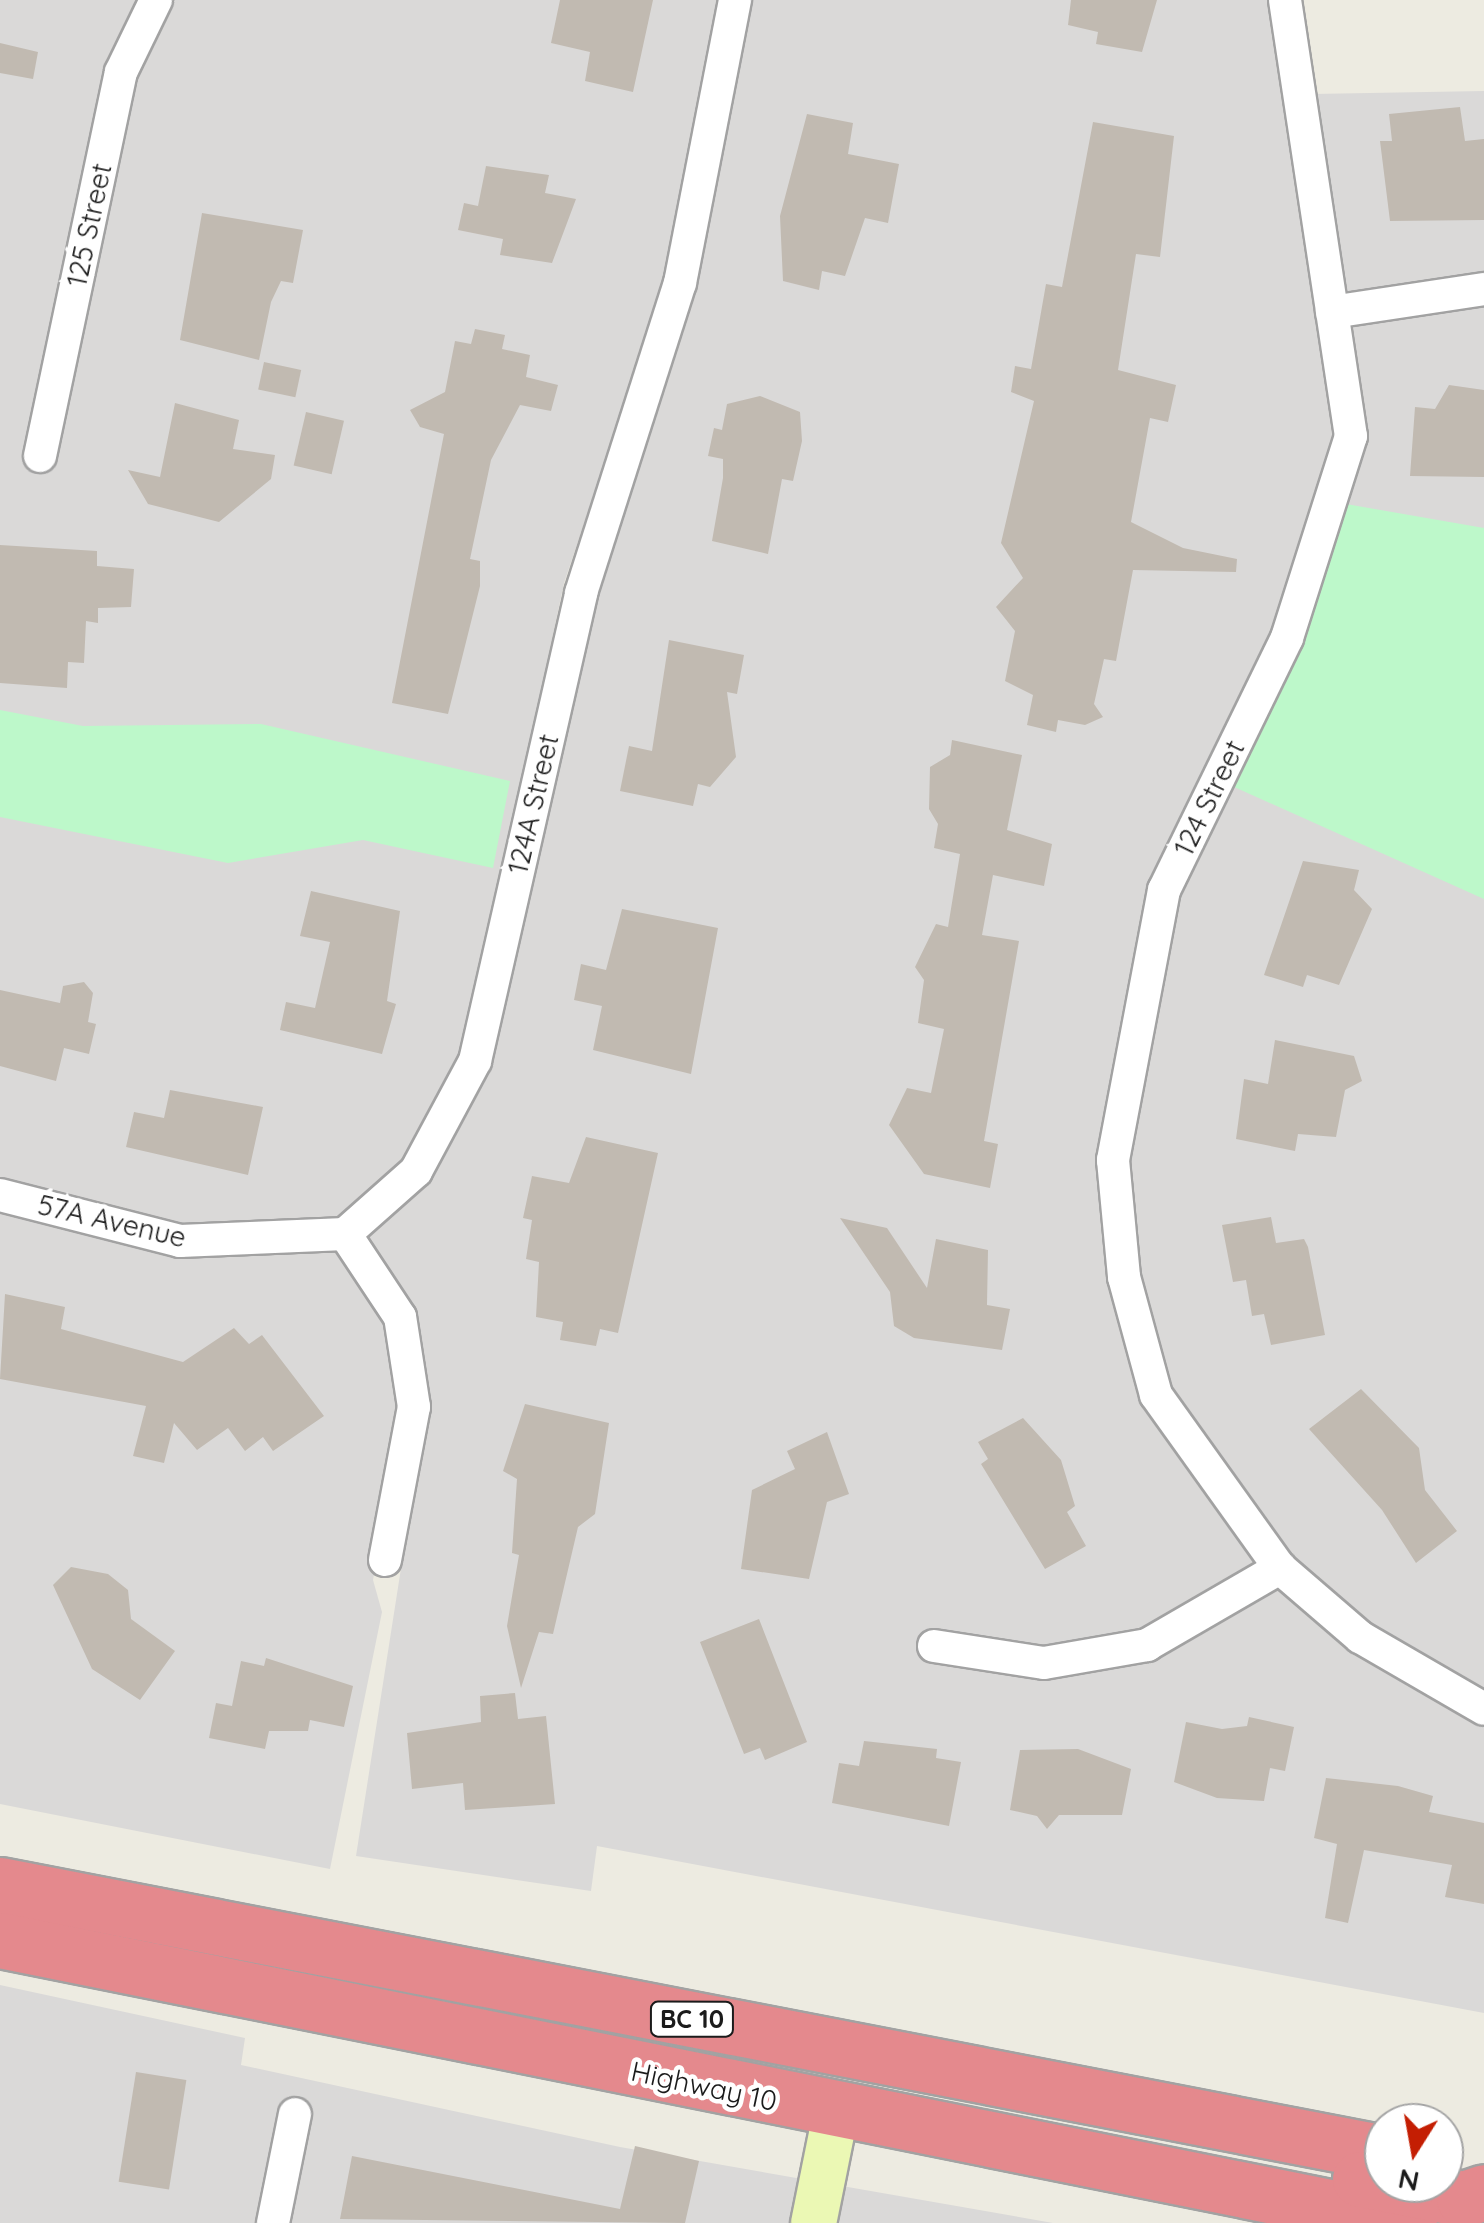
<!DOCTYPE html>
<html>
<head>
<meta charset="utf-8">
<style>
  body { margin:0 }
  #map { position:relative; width:1484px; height:2223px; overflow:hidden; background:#edebe1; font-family:Quicksand,sans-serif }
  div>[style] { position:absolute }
  .residential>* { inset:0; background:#dad9d8 }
  .park>* { inset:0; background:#bdf8ca }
  .building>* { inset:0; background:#c1bab1; transform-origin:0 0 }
  .roads { filter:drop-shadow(2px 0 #a2a2a2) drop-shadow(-2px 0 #a2a2a2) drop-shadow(0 2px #a2a2a2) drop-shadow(0 -2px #a2a2a2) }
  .street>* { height:32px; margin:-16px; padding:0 16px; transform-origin:16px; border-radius:16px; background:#fff }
  .secondary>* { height:45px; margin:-22.5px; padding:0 22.5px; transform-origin:22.5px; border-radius:22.5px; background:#ebf8b4 }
  .highway>* { height:55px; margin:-27.5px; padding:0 27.5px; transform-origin:27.5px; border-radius:27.5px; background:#e4898d }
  span { translate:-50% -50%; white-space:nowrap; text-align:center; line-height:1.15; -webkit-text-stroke:9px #fff; paint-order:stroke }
  .shield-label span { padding:2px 8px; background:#fff; border:2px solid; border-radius:8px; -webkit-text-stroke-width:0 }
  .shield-label { font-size:25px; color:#1b1b1b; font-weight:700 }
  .street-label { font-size:28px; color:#1b1b1b }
  .north { position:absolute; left:1364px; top:2103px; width:100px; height:100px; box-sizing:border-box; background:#fff; border:2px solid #a4a4a4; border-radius:50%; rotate:191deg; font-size:28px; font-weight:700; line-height:40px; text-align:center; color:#1b1b1b }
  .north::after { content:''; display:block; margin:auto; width:35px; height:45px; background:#c41e03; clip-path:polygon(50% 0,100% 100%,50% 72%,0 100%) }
</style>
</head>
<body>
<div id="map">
  <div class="residential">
    <i style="clip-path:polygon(0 0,721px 0,664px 286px,564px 583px,464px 1055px,406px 1164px,338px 1223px,392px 1318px,405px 1406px,373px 1580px,382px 1612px,330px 1869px,0 1804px)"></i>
    <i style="clip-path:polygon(746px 0,1274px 0,1342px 432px,1274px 634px,1153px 888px,1102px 1162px,1147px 1396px,1280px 1583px,1484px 1720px,1484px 2013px,597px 1846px,591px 1891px,356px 1856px,425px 1415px,359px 1236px,488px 1064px,594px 594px)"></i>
    <i style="clip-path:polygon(1484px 91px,1484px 1694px,1367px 1627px,1288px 1558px,1164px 1388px,1136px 1281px,1126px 1155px,1177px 889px,1304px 652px,1367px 438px,1312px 94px)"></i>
    <i style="clip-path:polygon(0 1985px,245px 2038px,241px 2065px,620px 2147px,1053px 2223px,0 2223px)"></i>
  </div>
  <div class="park">
    <i style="clip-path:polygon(1346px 504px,1484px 528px,1484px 899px,1232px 786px)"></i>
    <i style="clip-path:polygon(0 710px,83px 726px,261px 724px,510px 781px,493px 868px,363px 840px,228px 863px,0 817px)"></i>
  </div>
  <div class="building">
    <i style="clip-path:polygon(560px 0,653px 0,633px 92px,585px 81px,590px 52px,551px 43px)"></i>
    <i style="clip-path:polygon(1071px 0,1157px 0,1142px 52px,1096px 44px,1098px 32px,1068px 25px)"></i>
    <i style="clip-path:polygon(0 43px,38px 52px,33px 79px,0 73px)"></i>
    <i style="clip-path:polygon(1460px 107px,1465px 141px,1484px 139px,1484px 220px,1390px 221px,1380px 141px,1392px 141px,1389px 114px)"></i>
    <i style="clip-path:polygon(807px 114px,853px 123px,848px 154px,899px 164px,888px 223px,865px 218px,845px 276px,822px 271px,819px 290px,783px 281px,780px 216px)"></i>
    <i style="clip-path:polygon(1093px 122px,1174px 136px,1160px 257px,1136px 254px,1118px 370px,1176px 385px,1168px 422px,1150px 418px,1131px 522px,1183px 548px,1237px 559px,1236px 572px,1133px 570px,1116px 661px,1104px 659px,1094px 704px,1103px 717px,1085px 725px,1058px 720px,1056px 732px,1027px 725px,1033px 695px,1005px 681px,1015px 631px,996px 607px,1023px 578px,1001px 543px,1034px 401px,1011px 392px,1015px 366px,1031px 369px,1046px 284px,1062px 287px)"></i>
    <i style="clip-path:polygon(486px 166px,549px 175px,545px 193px,576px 199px,552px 263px,500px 255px,503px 239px,458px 230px,464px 203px,478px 206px)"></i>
    <i style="clip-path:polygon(202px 213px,303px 230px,293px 283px,281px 281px,271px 302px,259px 360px,180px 340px)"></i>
    <i style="clip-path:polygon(475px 329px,505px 335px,502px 349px,530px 355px,526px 377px,558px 385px,551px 411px,520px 405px,491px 460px,470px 559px,480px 561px,480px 586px,448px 714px,392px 703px,444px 434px,420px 427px,410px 410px,445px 392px,455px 341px,471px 344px)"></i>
    <i style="left:264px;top:362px;width:38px;height:28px;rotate:12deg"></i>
    <i style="clip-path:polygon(1449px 385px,1484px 390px,1484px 477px,1410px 476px,1415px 407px,1435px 409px)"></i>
    <i style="clip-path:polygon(760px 396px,800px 412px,802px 441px,793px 481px,782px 479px,768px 554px,712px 541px,723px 478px,723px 459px,708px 456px,714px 428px,722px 430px,727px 404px)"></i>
    <i style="clip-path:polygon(175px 403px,239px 420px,233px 449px,275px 455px,271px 479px,219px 522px,148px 504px,128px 470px,160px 477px)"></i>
    <i style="left:306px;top:412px;width:39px;height:55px;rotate:13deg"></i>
    <i style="clip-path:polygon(0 545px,97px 551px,97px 566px,134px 569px,131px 607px,98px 608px,98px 623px,86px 621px,84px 663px,68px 662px,67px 688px,0 683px)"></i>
    <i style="clip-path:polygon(669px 640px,744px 655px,737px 694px,727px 692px,736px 757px,710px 787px,698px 784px,693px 806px,620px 791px,629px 746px,652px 751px)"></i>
    <i style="clip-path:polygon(952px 740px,1022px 755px,1007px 830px,1052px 844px,1044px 886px,993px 875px,982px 935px,1019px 941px,984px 1141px,998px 1144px,990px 1188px,924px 1174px,889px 1125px,907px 1088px,931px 1093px,944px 1029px,918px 1023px,924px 980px,915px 967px,936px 924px,948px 927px,960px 854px,934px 848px,938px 824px,929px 809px,930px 767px,950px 755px)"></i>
    <i style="clip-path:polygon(1303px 861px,1359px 870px,1354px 890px,1372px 909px,1339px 985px,1307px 975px,1303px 987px,1264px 975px)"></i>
    <i style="clip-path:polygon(311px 891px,400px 911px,387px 1001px,396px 1004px,382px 1054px,280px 1030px,286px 1002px,315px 1008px,330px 942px,300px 936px)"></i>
    <i style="clip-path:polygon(622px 909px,718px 928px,691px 1074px,593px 1050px,602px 1006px,574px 1000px,581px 964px,606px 970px)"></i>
    <i style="clip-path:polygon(84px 982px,93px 993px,88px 1022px,96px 1024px,89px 1054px,64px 1048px,56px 1081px,0 1066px,0 990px,60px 1003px,63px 986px)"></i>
    <i style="clip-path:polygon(1275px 1040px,1354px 1056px,1362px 1081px,1345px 1090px,1336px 1137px,1298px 1134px,1295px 1151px,1236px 1139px,1244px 1079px,1268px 1084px)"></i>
    <i style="clip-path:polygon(170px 1090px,263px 1107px,248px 1175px,126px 1147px,134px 1112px,164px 1118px)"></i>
    <i style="clip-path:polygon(586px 1137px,658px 1153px,618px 1333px,600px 1329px,596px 1346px,560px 1340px,563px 1322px,536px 1317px,539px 1262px,526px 1259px,532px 1220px,523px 1218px,532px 1176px,569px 1183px)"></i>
    <i style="clip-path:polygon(1271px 1217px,1276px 1243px,1304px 1239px,1308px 1247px,1325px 1335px,1271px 1345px,1264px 1314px,1252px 1316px,1246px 1280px,1233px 1282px,1222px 1225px)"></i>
    <i style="clip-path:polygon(840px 1218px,887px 1228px,927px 1288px,936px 1239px,988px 1250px,987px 1305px,1010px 1309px,1002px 1350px,914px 1338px,894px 1326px,890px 1292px)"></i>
    <i style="clip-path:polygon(5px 1294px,65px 1307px,61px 1329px,183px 1362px,234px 1328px,249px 1344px,262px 1335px,324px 1416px,273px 1451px,263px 1437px,245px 1451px,228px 1428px,197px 1450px,174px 1423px,164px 1463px,133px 1456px,146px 1406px,0 1379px)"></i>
    <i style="clip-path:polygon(1361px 1389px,1419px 1448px,1425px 1490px,1457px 1531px,1416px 1563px,1382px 1510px,1309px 1429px)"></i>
    <i style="clip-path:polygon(525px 1404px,609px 1423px,595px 1514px,578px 1527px,553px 1634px,539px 1632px,521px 1688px,507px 1626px,519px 1555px,512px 1553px,517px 1479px,503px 1471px)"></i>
    <i style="clip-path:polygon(1023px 1418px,1061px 1460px,1075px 1506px,1067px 1512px,1086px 1546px,1045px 1569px,981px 1464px,988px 1459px,978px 1442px)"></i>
    <i style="clip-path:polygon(827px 1432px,849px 1494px,827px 1502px,809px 1579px,741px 1569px,752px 1490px,795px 1469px,787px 1451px)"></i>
    <i style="clip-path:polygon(71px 1567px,108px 1574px,128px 1590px,131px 1619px,175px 1651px,140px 1700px,92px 1669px,53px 1585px)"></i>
    <i style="clip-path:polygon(759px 1619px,807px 1742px,765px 1760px,760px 1748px,744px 1754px,700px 1642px)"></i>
    <i style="clip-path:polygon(266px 1658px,353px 1686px,344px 1727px,310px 1720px,308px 1731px,269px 1731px,265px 1749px,209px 1738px,216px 1703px,232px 1706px,241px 1661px,264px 1666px)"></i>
    <i style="clip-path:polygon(515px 1693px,518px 1719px,546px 1716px,555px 1804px,465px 1810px,463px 1783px,412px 1789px,407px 1733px,481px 1722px,480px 1696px)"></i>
    <i style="clip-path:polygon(1249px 1717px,1294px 1727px,1285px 1771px,1270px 1768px,1264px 1801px,1217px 1798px,1174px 1782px,1186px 1722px,1222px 1729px,1247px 1726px)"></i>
    <i style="clip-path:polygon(864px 1741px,937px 1749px,936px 1758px,961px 1762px,949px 1826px,832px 1803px,839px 1763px,859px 1766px)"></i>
    <i style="clip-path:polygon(1078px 1749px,1131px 1769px,1122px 1815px,1059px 1815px,1047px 1829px,1037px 1816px,1010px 1810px,1020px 1750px)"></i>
    <i style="clip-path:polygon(1326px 1778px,1398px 1786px,1433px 1796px,1429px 1812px,1484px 1823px,1484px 1904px,1445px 1897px,1452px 1865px,1364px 1850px,1348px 1923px,1325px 1918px,1337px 1844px,1314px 1838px)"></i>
    <i style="left:136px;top:2072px;width:51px;height:111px;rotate:9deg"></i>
    <i style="clip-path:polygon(635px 2146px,699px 2161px,685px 2223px,340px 2219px,352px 2156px,620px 2209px)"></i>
  </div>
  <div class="roads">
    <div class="street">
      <i style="left:1285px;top:0;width:441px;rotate:81.4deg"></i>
      <i style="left:1351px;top:436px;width:212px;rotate:107.6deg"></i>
      <i style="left:1287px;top:638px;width:280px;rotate:116deg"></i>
      <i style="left:1164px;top:890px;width:275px;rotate:100.7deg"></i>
      <i style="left:1113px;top:1160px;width:118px;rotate:84.6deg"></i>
      <i style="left:1124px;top:1277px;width:122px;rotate:74.8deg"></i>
      <i style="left:1156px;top:1395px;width:213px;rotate:54.4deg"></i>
      <i style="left:1280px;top:1568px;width:106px;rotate:40.8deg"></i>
      <i style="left:1360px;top:1637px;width:143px;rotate:30.1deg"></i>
      <i style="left:1332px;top:312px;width:154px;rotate:-8.6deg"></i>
      <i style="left:40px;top:456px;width:392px;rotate:-78.1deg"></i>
      <i style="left:121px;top:72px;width:80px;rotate:-64.1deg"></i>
      <i style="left:0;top:1195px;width:186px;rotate:14.3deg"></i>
      <i style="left:180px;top:1241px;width:165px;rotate:-2.4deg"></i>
      <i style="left:385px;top:1560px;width:156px;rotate:-79.3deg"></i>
      <i style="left:414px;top:1407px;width:91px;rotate:-98.8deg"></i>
      <i style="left:400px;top:1317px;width:100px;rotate:-123.5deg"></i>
      <i style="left:345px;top:1234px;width:95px;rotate:-41.6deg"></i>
      <i style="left:416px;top:1171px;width:125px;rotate:-61.8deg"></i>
      <i style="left:475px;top:1061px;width:480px;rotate:-77.2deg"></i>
      <i style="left:581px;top:593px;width:325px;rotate:-72.3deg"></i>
      <i style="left:680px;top:283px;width:288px;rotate:-79deg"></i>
      <i style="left:934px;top:1646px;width:111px;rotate:8.8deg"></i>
      <i style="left:1044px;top:1663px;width:105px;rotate:-9.9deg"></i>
      <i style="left:1147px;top:1645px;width:154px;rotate:-30.1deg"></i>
      <i style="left:273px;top:2223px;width:111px;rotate:-78.6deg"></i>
    </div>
    <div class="secondary">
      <i style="left:813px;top:2223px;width:111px;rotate:-78.6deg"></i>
    </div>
    <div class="highway">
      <i style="left:0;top:1885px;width:1410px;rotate:10.96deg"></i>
      <i style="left:0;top:1940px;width:1437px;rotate:11.36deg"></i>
      <i style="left:1360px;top:2179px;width:106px;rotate:10.9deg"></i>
      <i style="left:1464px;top:2199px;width:21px;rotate:-19deg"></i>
    </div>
  </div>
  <div class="shield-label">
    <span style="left:692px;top:2019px">BC 10</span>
  </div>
  <div class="street-label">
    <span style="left:89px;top:225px;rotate:-78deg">125 Street</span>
    <span style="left:1209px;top:798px;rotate:-64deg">124 Street</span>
    <span style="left:533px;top:804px;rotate:-77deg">124A Street</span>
    <span style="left:112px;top:1221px;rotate:13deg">57A Avenue</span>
    <span style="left:704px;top:2086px;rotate:12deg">Highway 10</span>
  </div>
  <div class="north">N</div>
</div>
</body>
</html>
